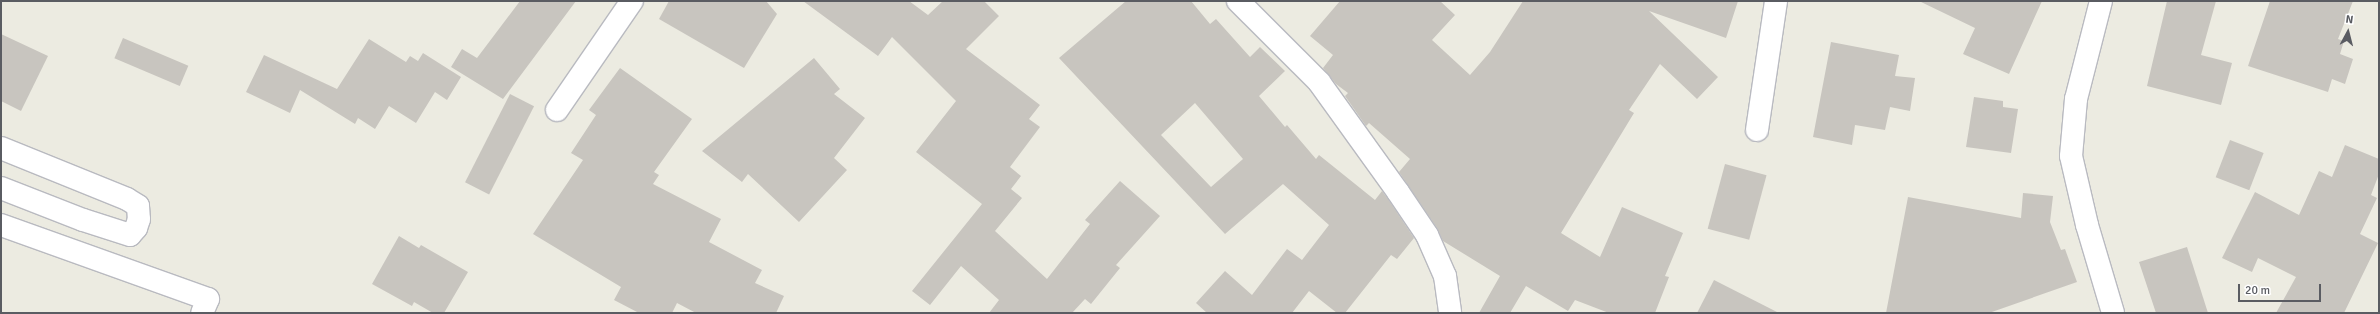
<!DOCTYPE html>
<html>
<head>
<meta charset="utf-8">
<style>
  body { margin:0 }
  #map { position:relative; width:2380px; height:314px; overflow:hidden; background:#ecebe1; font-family:Signika,sans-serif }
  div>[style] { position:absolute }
  .building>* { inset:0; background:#c8c5bf; transform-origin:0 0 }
  .roads { filter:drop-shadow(1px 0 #b9bac0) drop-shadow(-1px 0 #b9bac0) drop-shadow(0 1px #b9bac0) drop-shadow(0 -1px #b9bac0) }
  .minor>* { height:22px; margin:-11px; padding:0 11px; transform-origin:11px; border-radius:11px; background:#fff }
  span { translate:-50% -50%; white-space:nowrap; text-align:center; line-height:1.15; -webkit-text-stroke:3px #fff; paint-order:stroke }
  .frame { position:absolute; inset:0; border:2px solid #5a5c62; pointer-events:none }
  .north { position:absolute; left:2328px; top:12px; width:40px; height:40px; -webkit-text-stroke:3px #fff; paint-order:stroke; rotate:7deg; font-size:11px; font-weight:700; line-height:16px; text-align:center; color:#5a5c62 }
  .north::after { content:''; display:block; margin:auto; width:14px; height:18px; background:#5a5c62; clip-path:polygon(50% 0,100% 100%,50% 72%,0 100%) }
  .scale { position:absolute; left:2238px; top:284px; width:83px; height:18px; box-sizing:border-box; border:2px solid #5a5c62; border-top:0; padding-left:5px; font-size:12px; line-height:14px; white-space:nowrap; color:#5a5c62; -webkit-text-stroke:3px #fff; paint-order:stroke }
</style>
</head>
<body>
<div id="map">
  <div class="building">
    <i style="clip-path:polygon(520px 1px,576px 1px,503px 99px,451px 67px,462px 49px,477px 58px)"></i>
    <i style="clip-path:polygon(669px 1px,766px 1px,777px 14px,744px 68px,659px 19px)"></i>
    <i style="clip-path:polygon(803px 1px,909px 1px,928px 15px,943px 1px,984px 1px,999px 16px,966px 49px,1040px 105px,1029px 119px,1040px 127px,1010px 167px,1021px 176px,1011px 189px,1022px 198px,995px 231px,1047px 279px,1090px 224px,1085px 220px,1120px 181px,1160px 216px,1116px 265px,1120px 268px,1091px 304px,1085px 299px,1072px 313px,989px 313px,999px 300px,961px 266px,930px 305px,912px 291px,982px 204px,916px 152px,956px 101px,892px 37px,878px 56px)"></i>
    <i style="clip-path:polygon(evenodd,1126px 1px,1191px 1px,1210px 24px,1216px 19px,1250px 57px,1260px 47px,1285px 71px,1259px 96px,1285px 127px,1287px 125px,1316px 159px,1319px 155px,1375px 200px,1382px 191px,1388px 199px,1414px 238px,1397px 259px,1391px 255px,1345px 313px,1337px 313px,1309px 291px,1292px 313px,1207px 313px,1196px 303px,1225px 271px,1252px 295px,1287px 249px,1302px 260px,1329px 225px,1283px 184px,1225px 234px,1059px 58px,1126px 1px,1195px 103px,1243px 159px,1211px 187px,1161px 135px,1195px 103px)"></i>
    <i style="clip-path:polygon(1340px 1px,1440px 1px,1455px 15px,1432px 40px,1470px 75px,1490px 52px,1523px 1px,1738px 1px,1726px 38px,1649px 11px,1718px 77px,1697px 99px,1660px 64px,1629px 110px,1634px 113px,1561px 233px,1600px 257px,1622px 207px,1683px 233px,1665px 276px,1669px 277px,1655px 313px,1609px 313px,1575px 300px,1568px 311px,1526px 286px,1510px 313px,1479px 313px,1500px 276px,1443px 241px,1437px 228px,1399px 172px,1410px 159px,1369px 123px,1366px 126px,1345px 96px,1348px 93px,1336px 84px,1323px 68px,1333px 55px,1310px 36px)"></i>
    <i style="clip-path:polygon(1919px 1px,2042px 1px,2009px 74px,1963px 54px,1975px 28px)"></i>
    <i style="clip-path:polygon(2167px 1px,2216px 1px,2201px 55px,2232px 63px,2221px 105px,2147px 86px)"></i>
    <i style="clip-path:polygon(2270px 1px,2353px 1px,2338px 39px,2344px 41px,2340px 54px,2353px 59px,2345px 84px,2332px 79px,2328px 92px,2248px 66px)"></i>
    <i style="clip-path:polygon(1px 34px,48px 56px,21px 111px,1px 101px)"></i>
    <i style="left:123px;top:38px;width:71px;height:22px;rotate:23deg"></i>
    <i style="clip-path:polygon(369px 39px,406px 62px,410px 56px,418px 61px,423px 53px,461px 77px,447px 100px,435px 92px,416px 123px,389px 106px,375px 129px,358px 118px,355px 124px,300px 90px,290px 113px,246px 92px,264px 55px,337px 89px)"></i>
    <i style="clip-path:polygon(1831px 42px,1899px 55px,1895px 76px,1915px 78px,1910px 111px,1890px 107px,1885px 130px,1855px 125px,1852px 145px,1813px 137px)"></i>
    <i style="clip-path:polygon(814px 58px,840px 89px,834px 94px,865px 118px,834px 158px,847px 170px,799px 222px,748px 174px,742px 182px,702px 151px)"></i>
    <i style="clip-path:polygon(620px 68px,692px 119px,654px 172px,659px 175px,653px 184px,721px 219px,709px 242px,762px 270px,755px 283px,784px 296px,776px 313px,696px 313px,677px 303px,672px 313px,639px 313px,614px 300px,621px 287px,533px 234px,583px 160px,571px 153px,596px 115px,589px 110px)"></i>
    <i style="left:510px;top:94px;width:27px;height:99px;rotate:27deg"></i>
    <i style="clip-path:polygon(1974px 97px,2003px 101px,2003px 107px,2018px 109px,2011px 153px,1966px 147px)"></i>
    <i style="left:2230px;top:140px;width:36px;height:40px;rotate:21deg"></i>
    <i style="clip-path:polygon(2345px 145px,2379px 159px,2379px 174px,2371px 195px,2377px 198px,2360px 234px,2378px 243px,2344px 313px,2276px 313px,2296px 277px,2258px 258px,2252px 272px,2222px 258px,2255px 192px,2299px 215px,2319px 171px,2332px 177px)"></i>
    <i style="left:1725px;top:164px;width:43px;height:67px;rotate:15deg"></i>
    <i style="clip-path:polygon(2023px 193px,2053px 196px,2050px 222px,2061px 250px,2065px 249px,2077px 282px,1989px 313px,1886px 313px,1908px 197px,2021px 218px)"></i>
    <i style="clip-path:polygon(399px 236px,419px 248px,421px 245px,468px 272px,444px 313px,433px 313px,414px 302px,412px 306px,372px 284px)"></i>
    <i style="clip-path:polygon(2187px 247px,2208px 313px,2156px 313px,2139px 262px)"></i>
    <i style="clip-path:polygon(1714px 280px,1779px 313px,1697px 313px)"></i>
  </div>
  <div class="roads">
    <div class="minor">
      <i style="left:1238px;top:1px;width:115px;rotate:45deg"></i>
      <i style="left:1319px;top:82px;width:135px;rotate:54.3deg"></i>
      <i style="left:1398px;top:192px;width:52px;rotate:56deg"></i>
      <i style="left:1427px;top:235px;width:45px;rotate:66.3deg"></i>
      <i style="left:1445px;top:276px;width:37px;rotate:82deg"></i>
      <i style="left:2101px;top:1px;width:101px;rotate:104.3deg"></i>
      <i style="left:2076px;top:99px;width:57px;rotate:95deg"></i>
      <i style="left:2071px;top:156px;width:71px;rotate:76.9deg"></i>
      <i style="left:2087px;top:225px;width:92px;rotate:73.5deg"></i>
      <i style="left:557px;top:110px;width:132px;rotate:-55.5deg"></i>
      <i style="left:1757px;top:130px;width:130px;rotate:-81.6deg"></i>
      <i style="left:1px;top:148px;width:136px;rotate:22deg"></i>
      <i style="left:127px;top:199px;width:13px;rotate:32deg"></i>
      <i style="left:138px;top:206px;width:13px;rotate:86deg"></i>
      <i style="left:139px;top:219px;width:9px;rotate:108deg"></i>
      <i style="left:136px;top:228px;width:9px;rotate:131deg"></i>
      <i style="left:130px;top:235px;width:49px;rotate:-162.3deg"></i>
      <i style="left:83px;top:220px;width:88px;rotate:-158.7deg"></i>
      <i style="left:1px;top:225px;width:220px;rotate:19.7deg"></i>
      <i style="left:208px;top:299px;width:15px;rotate:113deg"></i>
    </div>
  </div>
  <div class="frame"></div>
  <div class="north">N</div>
  <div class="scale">20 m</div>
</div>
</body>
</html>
